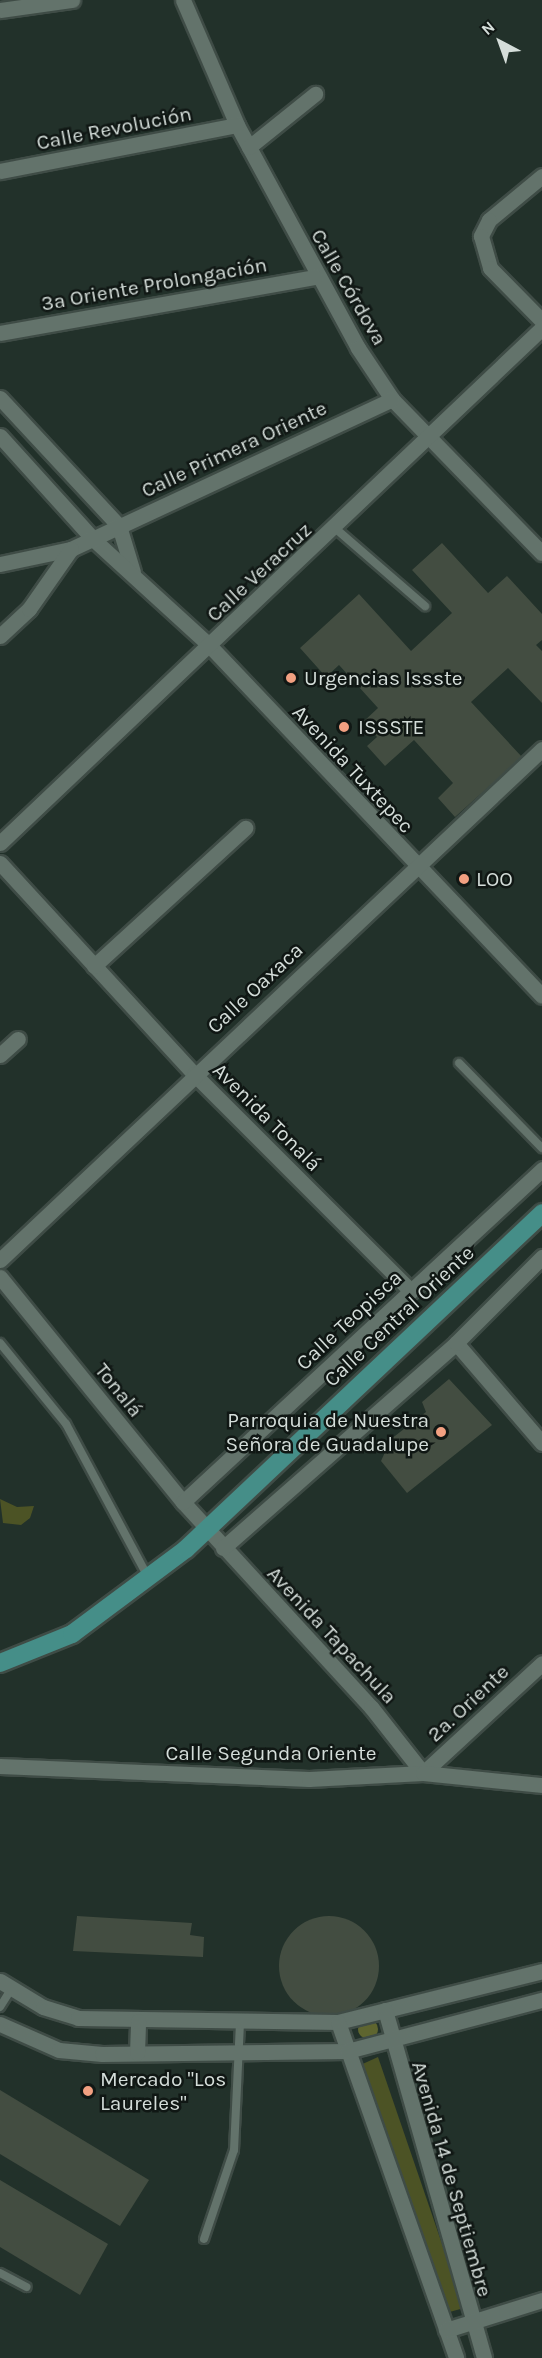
<!DOCTYPE html>
<html>
<head>
<meta charset="utf-8">
<style>
  body { margin:0 }
  #map { position:relative; width:542px; height:2358px; overflow:hidden; background:#22312a; font-family:Karla,sans-serif }
  div>[style] { position:absolute }
  .green>* { inset:0; background:#4c5325 }
  .forest>* { inset:0; background:#5e652f }
  .round { border-radius:50% }
  .building>* { inset:0; background:#434d41 }
  .roads { filter:drop-shadow(2px 0 #3f4c46) drop-shadow(-2px 0 #3f4c46) drop-shadow(0 2px #3f4c46) drop-shadow(0 -2px #3f4c46) }
  .lane>* { height:8px; margin:-4px; padding:0 4px; transform-origin:4px; border-radius:4px; background:#63736b }
  .street>* { height:15px; margin:-7.5px; padding:0 7.5px; transform-origin:7.5px; border-radius:7.5px; background:#63736b }
  .primary>* { height:18px; margin:-9px; padding:0 9px; transform-origin:9px; border-radius:9px; background:#458e88 }
  .dots>* { width:16px; height:16px; translate:-50% -50%; box-sizing:border-box; border:3px solid #101714; border-radius:50% }
  span { translate:-50% -50%; white-space:nowrap; text-align:center; line-height:1.15; -webkit-text-stroke:5px #101714; paint-order:stroke }
  .street-label { font-size:21px; color:#d4ddd9 }
  .poi-label { font-size:21px; color:#d4ddd9 }
  .left { translate:0 -50%; text-align:left }
  .right { translate:-100% -50%; text-align:right }
  .north { position:absolute; left:470px; top:12px; width:60px; height:60px; -webkit-text-stroke:4px #101714; paint-order:stroke; rotate:319deg; font-size:16px; font-weight:700; line-height:24px; text-align:center; color:#d4ddd9 }
  .north::after { content:''; display:block; margin:auto; width:21px; height:27px; background:#d4ddd9; clip-path:polygon(50% 0,100% 100%,50% 72%,0 100%) }
</style>
</head>
<body>
<div id="map">
  <div class="green">
    <i style="clip-path:polygon(0 1499px,17px 1507px,34px 1506px,30px 1518px,21px 1525px,3px 1523px)"></i>
    <i style="clip-path:polygon(378px 2057px,464px 2308px,446px 2313px,356px 2067px)"></i>
  </div>
  <div class="forest">
    <i class="round" style="left:358px;top:2019px;width:20px;height:20px"></i>
  </div>
  <div class="building">
    <i style="clip-path:polygon(442px 543px,488px 593px,507px 576px,542px 614px,542px 640px,536px 645px,542px 651px,542px 703px,508px 668px,471px 702px,522px 757px,455px 817px,438px 798px,453px 783px,414px 740px,385px 766px,367px 746px,377px 737px,363px 722px,378px 708px,339px 665px,326px 677px,300px 648px,359px 594px,411px 651px,452px 613px,412px 570px)"></i>
    <i style="clip-path:polygon(449px 1379px,492px 1425px,407px 1493px,381px 1461px,391px 1439px,426px 1412px,422px 1402px)"></i>
    <i style="clip-path:polygon(77px 1916px,192px 1923px,190px 1935px,204px 1937px,203px 1957px,73px 1951px)"></i>
    <i class="round" style="left:279px;top:1916px;width:100px;height:100px"></i>
    <i style="clip-path:polygon(0 2090px,149px 2180px,120px 2226px,0 2154px)"></i>
    <i style="clip-path:polygon(0 2180px,108px 2244px,80px 2295px,0 2247px)"></i>
  </div>
  <div class="roads">
    <div class="lane">
      <i style="left:336px;top:529px;width:118px;rotate:40.9deg"></i>
      <i style="left:459px;top:1063px;width:119px;rotate:45.7deg"></i>
      <i style="left:0;top:1343px;width:104px;rotate:50.8deg"></i>
      <i style="left:66px;top:1424px;width:174px;rotate:61.8deg"></i>
      <i style="left:0;top:2007px;width:19px;rotate:-58deg"></i>
      <i style="left:204px;top:2239px;width:94px;rotate:-71.4deg"></i>
      <i style="left:234px;top:2150px;width:128px;rotate:-87.3deg"></i>
      <i style="left:0;top:2273px;width:30px;rotate:28deg"></i>
    </div>
    <div class="street">
      <i style="left:183px;top:0;width:136px;rotate:66.6deg"></i>
      <i style="left:237px;top:125px;width:254px;rotate:61.5deg"></i>
      <i style="left:358px;top:348px;width:61px;rotate:56.3deg"></i>
      <i style="left:392px;top:399px;width:215px;rotate:45.8deg"></i>
      <i style="left:0;top:10px;width:73px;rotate:-7.9deg"></i>
      <i style="left:249px;top:147px;width:85px;rotate:-38.8deg"></i>
      <i style="left:0;top:171px;width:241px;rotate:-11deg"></i>
      <i style="left:542px;top:176px;width:69px;rotate:140.3deg"></i>
      <i style="left:489px;top:220px;width:18px;rotate:117deg"></i>
      <i style="left:481px;top:236px;width:33px;rotate:74deg"></i>
      <i style="left:490px;top:268px;width:74px;rotate:45.5deg"></i>
      <i style="left:0;top:333px;width:320px;rotate:-10.1deg"></i>
      <i style="left:0;top:398px;width:175px;rotate:47.1deg"></i>
      <i style="left:119px;top:526px;width:48px;rotate:73.1deg"></i>
      <i style="left:0;top:436px;width:139px;rotate:47.9deg"></i>
      <i style="left:93px;top:539px;width:159px;rotate:42.4deg"></i>
      <i style="left:210px;top:646px;width:482px;rotate:46.5deg"></i>
      <i style="left:0;top:564px;width:73px;rotate:-11.9deg"></i>
      <i style="left:71px;top:549px;width:354px;rotate:-25deg"></i>
      <i style="left:0;top:636px;width:40px;rotate:-43deg"></i>
      <i style="left:29px;top:609px;width:73px;rotate:-55deg"></i>
      <i style="left:0;top:843px;width:748px;rotate:-43.54deg"></i>
      <i style="left:0;top:863px;width:287px;rotate:47.4deg"></i>
      <i style="left:194px;top:1074px;width:307px;rotate:45deg"></i>
      <i style="left:94px;top:966px;width:205px;rotate:-42.4deg"></i>
      <i style="left:0;top:1055px;width:24px;rotate:-42deg"></i>
      <i style="left:0;top:1260px;width:745px;rotate:-43.31deg"></i>
      <i style="left:0;top:1277px;width:290px;rotate:50.9deg"></i>
      <i style="left:183px;top:1502px;width:278px;rotate:47.5deg"></i>
      <i style="left:371px;top:1707px;width:84px;rotate:51.8deg"></i>
      <i style="left:423px;top:1773px;width:162px;rotate:-42.7deg"></i>
      <i style="left:456px;top:1343px;width:132px;rotate:49.3deg"></i>
      <i style="left:183px;top:1502px;width:490px;rotate:-42.8deg"></i>
      <i style="left:223px;top:1548px;width:310px;rotate:-41.3deg"></i>
      <i style="left:456px;top:1343px;width:122px;rotate:-45deg"></i>
      <i style="left:0;top:1766px;width:309px;rotate:2.4deg"></i>
      <i style="left:309px;top:1779px;width:114px;rotate:-3deg"></i>
      <i style="left:423px;top:1773px;width:120px;rotate:5.8deg"></i>
      <i style="left:0;top:1981px;width:50px;rotate:31.2deg"></i>
      <i style="left:43px;top:2007px;width:37px;rotate:17deg"></i>
      <i style="left:78px;top:2018px;width:260px;rotate:0.9deg"></i>
      <i style="left:338px;top:2022px;width:210px;rotate:-14deg"></i>
      <i style="left:385px;top:2010px;width:362px;rotate:74.1deg"></i>
      <i style="left:338px;top:2022px;width:356px;rotate:70.6deg"></i>
      <i style="left:0;top:2024px;width:64px;rotate:23.8deg"></i>
      <i style="left:59px;top:2050px;width:43px;rotate:5.3deg"></i>
      <i style="left:102px;top:2054px;width:245px;rotate:-0.7deg"></i>
      <i style="left:347px;top:2051px;width:202px;rotate:-14.7deg"></i>
      <i style="left:137px;top:2053px;width:32px;rotate:-88deg"></i>
      <i style="left:446px;top:2330px;width:101px;rotate:-17.4deg"></i>
    </div>
    <div class="primary">
      <i style="left:0;top:1663px;width:78px;rotate:-21.9deg"></i>
      <i style="left:72px;top:1634px;width:142px;rotate:-36.7deg"></i>
      <i style="left:186px;top:1549px;width:490px;rotate:-43.3deg"></i>
    </div>
  </div>
  <div class="dots">
    <i style="left:291px;top:678px;background:#f2a081"></i>
    <i style="left:344px;top:727px;background:#f2a081"></i>
    <i style="left:464px;top:879px;background:#f2a081"></i>
    <i style="left:441px;top:1432px;background:#f2a081"></i>
    <i style="left:88px;top:2091px;background:#f2a081"></i>
  </div>
  <div class="street-label">
    <span style="left:114px;top:128px;rotate:-11deg">Calle Revolución</span>
    <span style="left:154px;top:284px;rotate:-10deg">3a Oriente Prolongación</span>
    <span style="left:349px;top:287px;rotate:60deg">Calle Córdova</span>
    <span style="left:234px;top:449px;rotate:-25deg">Calle Primera Oriente</span>
    <span style="left:259px;top:572px;rotate:-43deg">Calle Veracruz</span>
    <span style="left:353px;top:769px;rotate:47deg">Avenida Tuxtepec</span>
    <span style="left:255px;top:988px;rotate:-43deg">Calle Oaxaca</span>
    <span style="left:267px;top:1117px;rotate:45deg">Avenida Tonalá</span>
    <span style="left:399px;top:1316px;rotate:-43deg">Calle Central Oriente</span>
    <span style="left:349px;top:1320px;rotate:-43deg">Calle Teopisca</span>
    <span style="left:119px;top:1390px;rotate:51deg">Tonalá</span>
    <span style="left:332px;top:1635px;rotate:47deg">Avenida Tapachula</span>
    <span style="left:468px;top:1703px;rotate:-43deg">2a. Oriente</span>
    <span style="left:271px;top:1753px">Calle Segunda Oriente</span>
    <span style="left:452px;top:2179px;rotate:74deg">Avenida 14 de Septiembre</span>
  </div>
  <div class="poi-label">
    <span class="left" style="left:304px;top:678px">Urgencias Issste</span>
    <span class="left" style="left:358px;top:727px">ISSSTE</span>
    <span class="left" style="left:476px;top:879px">LOO</span>
    <span class="right" style="left:429px;top:1432px">Parroquia de Nuestra<br>Señora de Guadalupe</span>
    <span class="left" style="left:100px;top:2091px">Mercado "Los<br>Laureles"</span>
  </div>
  <div class="north">N</div>
</div>
</body>
</html>
